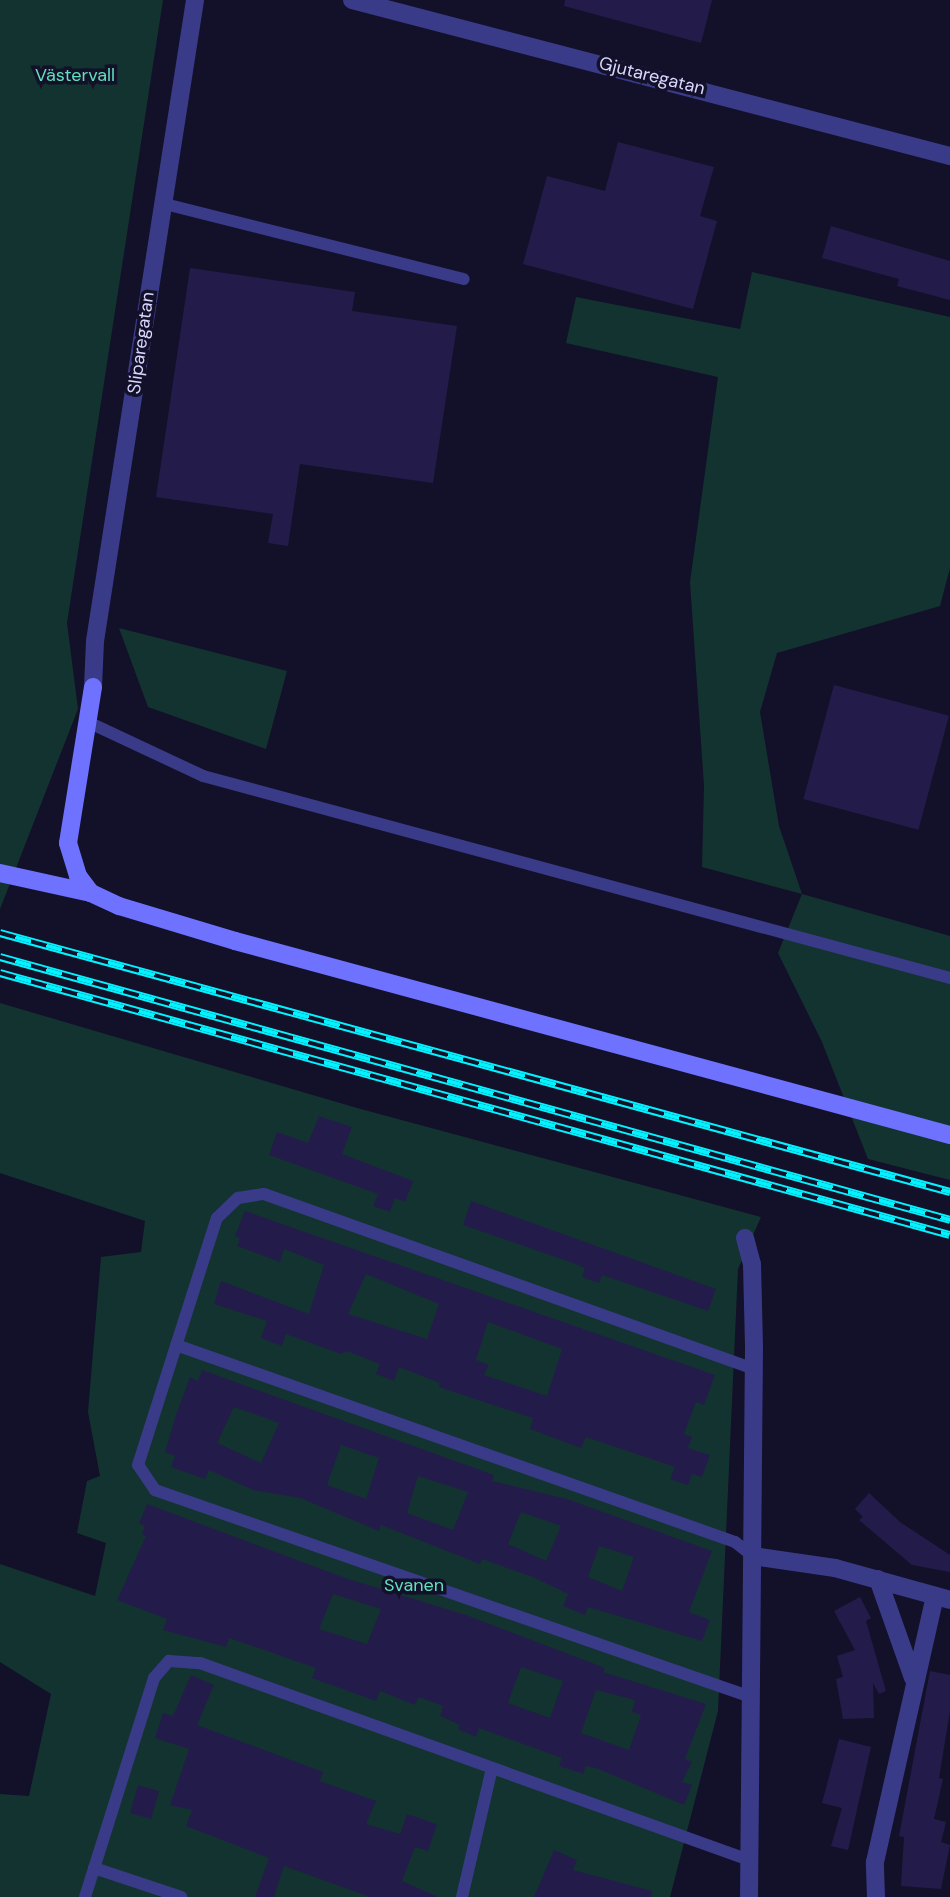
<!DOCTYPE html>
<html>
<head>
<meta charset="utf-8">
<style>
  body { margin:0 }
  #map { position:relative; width:950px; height:1897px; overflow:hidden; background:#131029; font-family:"DM Sans",sans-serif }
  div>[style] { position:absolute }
  .green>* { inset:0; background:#133330 }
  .building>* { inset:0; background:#231c4a; transform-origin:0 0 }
  .service>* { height:12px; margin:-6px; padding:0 6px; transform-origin:6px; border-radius:6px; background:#3a3b88 }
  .minor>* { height:18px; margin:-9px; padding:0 9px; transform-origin:9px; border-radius:9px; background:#3a3b88 }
  .secondary>* { height:18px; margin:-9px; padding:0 9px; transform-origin:9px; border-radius:9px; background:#6e72ff }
  .rail>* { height:8px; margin-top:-4px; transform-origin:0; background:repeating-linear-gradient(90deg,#131029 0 16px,#03f2ff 0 32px); box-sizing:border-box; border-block:2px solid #03f2ff }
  span { translate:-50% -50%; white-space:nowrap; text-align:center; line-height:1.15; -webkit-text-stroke:7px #131029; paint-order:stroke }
  .park-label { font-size:18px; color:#61e2bb }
  .street-label { font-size:18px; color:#dad7ff }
</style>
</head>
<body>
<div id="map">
  <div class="green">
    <i style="clip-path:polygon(0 0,163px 0,67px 623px,78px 709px,0 909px)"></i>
    <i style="clip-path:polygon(752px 272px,950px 317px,950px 568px,940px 606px,777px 653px,760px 712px,779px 826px,802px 894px,950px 936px,950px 1180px,868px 1159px,822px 1042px,778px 953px,802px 894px,702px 867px,704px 786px,690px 582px,718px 377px,566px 343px,576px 297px,740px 329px)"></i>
    <i style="clip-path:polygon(119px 628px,287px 671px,266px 749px,148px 707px)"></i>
    <i style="clip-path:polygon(0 1003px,357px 1108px,761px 1217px,738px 1269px,718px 1711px,670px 1897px,0 1897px,0 1794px,29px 1796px,51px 1694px,0 1662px,0 1564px,95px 1596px,106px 1543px,77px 1533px,87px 1481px,100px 1476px,88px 1412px,101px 1257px,141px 1252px,145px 1221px,0 1173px)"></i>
  </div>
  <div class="building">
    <i style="clip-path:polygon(565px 0,712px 0,701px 43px,564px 6px)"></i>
    <i style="clip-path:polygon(618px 142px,714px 167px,700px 216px,717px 221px,693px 309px,523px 264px,547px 176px,605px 191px)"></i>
    <i style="clip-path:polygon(831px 226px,950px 261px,950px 300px,897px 286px,899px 279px,822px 258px)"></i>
    <i style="clip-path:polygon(190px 268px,355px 292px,352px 311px,457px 326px,433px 483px,300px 464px,288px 546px,268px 543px,273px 514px,156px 497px)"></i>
    <i style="left:834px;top:685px;width:119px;height:118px;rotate:15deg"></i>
    <i style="clip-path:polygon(319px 1116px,352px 1127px,342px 1154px,413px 1181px,405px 1202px,395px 1198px,390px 1212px,373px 1206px,378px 1194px,269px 1155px,277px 1132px,308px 1143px)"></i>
    <i style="clip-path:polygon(471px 1201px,716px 1289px,708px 1311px,602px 1275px,599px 1283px,582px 1277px,585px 1268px,573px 1263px,463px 1225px)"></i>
    <i style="clip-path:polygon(evenodd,245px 1211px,715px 1375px,704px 1405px,696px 1402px,684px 1434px,692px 1437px,688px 1448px,710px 1455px,702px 1477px,692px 1474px,688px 1485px,670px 1479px,675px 1467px,586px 1437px,581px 1448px,530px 1429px,533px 1418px,439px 1387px,440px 1383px,399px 1367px,394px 1381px,376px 1374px,380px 1364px,347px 1351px,341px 1354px,286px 1334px,282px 1346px,261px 1338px,267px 1321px,214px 1304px,221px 1281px,309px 1314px,324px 1265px,284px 1249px,280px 1262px,237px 1246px,240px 1238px,235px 1236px,245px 1211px,366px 1274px,439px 1304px,427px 1339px,348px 1314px,366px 1274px,245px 1211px,488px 1322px,562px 1349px,547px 1396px,484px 1375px,489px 1365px,476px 1360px,488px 1322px)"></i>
    <i style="clip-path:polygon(evenodd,202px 1370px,494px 1475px,492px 1481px,567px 1499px,712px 1551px,689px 1612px,710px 1620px,702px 1641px,588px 1607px,585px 1615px,563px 1606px,568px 1594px,533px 1577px,482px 1559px,480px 1564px,381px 1525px,379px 1531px,300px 1498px,253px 1490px,209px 1470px,205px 1479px,171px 1467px,175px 1456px,165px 1452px,176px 1415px,190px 1377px,198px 1381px,202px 1370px,234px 1407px,279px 1423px,261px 1463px,217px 1443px,234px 1407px,202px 1370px,341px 1445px,379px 1458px,366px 1499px,327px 1485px,341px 1445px,202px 1370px,418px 1476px,468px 1492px,453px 1530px,407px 1513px,418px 1476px,202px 1370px,521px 1512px,561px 1526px,546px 1561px,508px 1544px,521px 1512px,202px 1370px,599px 1546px,634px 1557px,622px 1591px,588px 1577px,599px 1546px)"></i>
    <i style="clip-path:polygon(869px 1493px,900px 1522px,950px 1555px,950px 1572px,912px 1565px,859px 1520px,863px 1517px,855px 1509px)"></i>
    <i style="clip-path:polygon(evenodd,147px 1504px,348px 1579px,466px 1615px,605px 1668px,603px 1672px,706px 1704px,685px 1759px,692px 1762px,682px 1782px,692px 1785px,684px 1805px,596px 1768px,586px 1766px,583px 1774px,559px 1766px,562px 1758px,479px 1728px,476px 1737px,458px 1729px,460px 1725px,440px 1716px,443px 1706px,419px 1697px,415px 1705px,380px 1691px,376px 1701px,312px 1678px,316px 1668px,229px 1638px,226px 1647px,163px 1630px,167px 1619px,117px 1600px,146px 1536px,142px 1534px,145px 1526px,139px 1523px,147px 1504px,333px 1594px,381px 1609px,367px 1644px,319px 1629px,333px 1594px,147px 1504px,521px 1667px,563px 1681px,550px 1718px,508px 1703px,521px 1667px,147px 1504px,596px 1690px,635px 1700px,632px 1712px,641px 1715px,629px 1750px,581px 1733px,596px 1690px)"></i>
    <i style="clip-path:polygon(860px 1597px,871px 1618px,866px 1621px,886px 1691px,879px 1694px,873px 1683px,874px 1718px,843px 1719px,836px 1679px,843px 1677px,837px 1656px,855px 1650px,834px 1611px)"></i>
    <i style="clip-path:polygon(930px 1671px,950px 1675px,950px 1711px,939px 1778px,943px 1779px,934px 1819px,946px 1822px,941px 1842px,950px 1845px,941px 1889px,901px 1886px,904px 1837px,899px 1836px)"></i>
    <i style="clip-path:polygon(191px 1675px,214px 1685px,197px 1725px,323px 1772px,320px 1781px,376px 1801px,366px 1824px,400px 1834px,407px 1814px,437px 1824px,428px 1851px,415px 1847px,402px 1881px,438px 1897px,370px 1897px,284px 1866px,274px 1897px,255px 1897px,269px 1858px,186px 1826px,192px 1810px,170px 1805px,189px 1749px,155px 1738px,163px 1713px,173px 1716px)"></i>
    <i style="clip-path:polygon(839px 1739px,871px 1747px,848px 1850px,831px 1846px,842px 1808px,822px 1803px)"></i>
    <i style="left:138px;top:1785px;width:22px;height:29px;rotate:16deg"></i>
    <i style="clip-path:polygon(554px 1850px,577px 1860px,573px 1870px,652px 1891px,651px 1897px,534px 1897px)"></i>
  </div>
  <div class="service">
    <i style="left:161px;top:203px;width:312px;rotate:14.1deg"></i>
    <i style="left:90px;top:723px;width:125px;rotate:25.1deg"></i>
    <i style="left:203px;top:776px;width:774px;rotate:15.13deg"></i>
    <i style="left:176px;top:1345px;width:593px;rotate:19.41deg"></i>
    <i style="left:735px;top:1542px;width:23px;rotate:38deg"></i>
    <i style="left:751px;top:1697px;width:631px;rotate:-160.85deg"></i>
    <i style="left:155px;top:1490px;width:30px;rotate:-124deg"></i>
    <i style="left:138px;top:1465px;width:259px;rotate:-72.3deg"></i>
    <i style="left:217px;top:1218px;width:29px;rotate:-44deg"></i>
    <i style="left:238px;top:1198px;width:26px;rotate:-9deg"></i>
    <i style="left:264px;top:1194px;width:520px;rotate:19.65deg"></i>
    <i style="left:94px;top:1868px;width:92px;rotate:18.4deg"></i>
    <i style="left:85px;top:1897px;width:230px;rotate:-72.5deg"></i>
    <i style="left:154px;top:1678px;width:23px;rotate:-49deg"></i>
    <i style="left:169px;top:1661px;width:31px;rotate:4deg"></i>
    <i style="left:200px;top:1663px;width:583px;rotate:19.74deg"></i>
    <i style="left:462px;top:1897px;width:132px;rotate:-76.9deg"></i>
  </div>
  <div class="minor">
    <i style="left:352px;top:0;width:618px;rotate:14.62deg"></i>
    <i style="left:93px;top:687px;width:46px;rotate:-87.5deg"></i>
    <i style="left:95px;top:641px;width:649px;rotate:-81.13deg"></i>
    <i style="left:745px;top:1238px;width:27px;rotate:75deg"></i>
    <i style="left:752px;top:1264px;width:84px;rotate:88.6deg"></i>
    <i style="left:754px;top:1348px;width:549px;rotate:90.52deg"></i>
    <i style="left:753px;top:1556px;width:83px;rotate:8.3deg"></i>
    <i style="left:835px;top:1568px;width:119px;rotate:15.5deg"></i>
    <i style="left:878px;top:1579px;width:105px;rotate:70.5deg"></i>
    <i style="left:876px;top:1897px;width:35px;rotate:-92deg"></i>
    <i style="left:875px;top:1862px;width:273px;rotate:-77.3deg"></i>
  </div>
  <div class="secondary">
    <i style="left:93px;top:687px;width:158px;rotate:99.1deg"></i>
    <i style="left:68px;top:843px;width:34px;rotate:73deg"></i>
    <i style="left:78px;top:876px;width:21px;rotate:53deg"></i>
    <i style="left:91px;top:893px;width:31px;rotate:25deg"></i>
    <i style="left:119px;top:906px;width:121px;rotate:16.8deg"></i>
    <i style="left:235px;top:941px;width:741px;rotate:15.18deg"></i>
    <i style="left:0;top:873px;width:93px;rotate:12.4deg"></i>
  </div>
  <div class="rail">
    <i style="left:0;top:933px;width:985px;rotate:15.25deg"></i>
    <i style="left:0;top:957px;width:986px;rotate:15.47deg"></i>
    <i style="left:0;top:973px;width:985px;rotate:15.42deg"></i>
  </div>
  <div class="park-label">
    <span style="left:75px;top:75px">Västervall</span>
    <span style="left:414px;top:1585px">Svanen</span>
  </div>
  <div class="street-label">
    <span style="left:652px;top:76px;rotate:14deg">Gjutaregatan</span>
    <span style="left:141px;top:343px;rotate:-82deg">Sliparegatan</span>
  </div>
</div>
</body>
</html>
